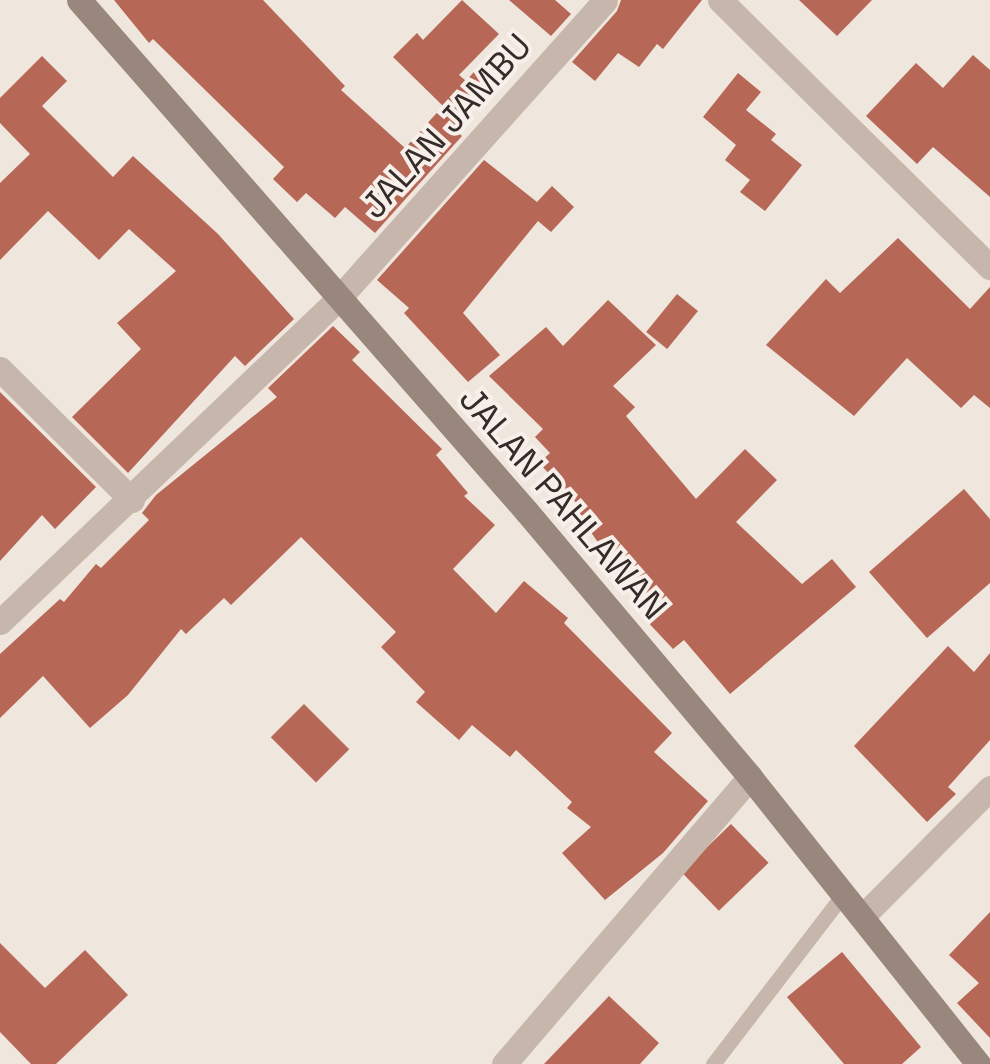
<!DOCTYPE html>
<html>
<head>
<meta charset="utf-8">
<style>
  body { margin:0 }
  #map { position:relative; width:990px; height:1064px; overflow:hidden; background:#efe6de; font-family:"Space Grotesk",sans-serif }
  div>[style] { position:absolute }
  .building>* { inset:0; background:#b66755; transform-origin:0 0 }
  .service>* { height:15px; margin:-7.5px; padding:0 7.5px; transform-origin:7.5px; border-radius:7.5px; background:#c6b6ab }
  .minor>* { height:25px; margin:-12.5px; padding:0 12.5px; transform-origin:12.5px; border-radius:12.5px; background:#c6b6ab }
  .secondary>* { height:25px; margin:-12.5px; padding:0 12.5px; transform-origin:12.5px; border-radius:12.5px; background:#99867d }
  span { translate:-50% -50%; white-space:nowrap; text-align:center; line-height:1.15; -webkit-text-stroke:8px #f7f0ea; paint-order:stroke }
  .street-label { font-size:35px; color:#352c29 }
</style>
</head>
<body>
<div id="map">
  <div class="building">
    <i style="clip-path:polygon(114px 0,263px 0,345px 86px,341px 90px,405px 148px,443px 106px,393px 57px,417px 33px,423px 40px,462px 0,499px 34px,459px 75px,466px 81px,480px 65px,488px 71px,456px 131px,462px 136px,375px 233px,345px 207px,335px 218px,306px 193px,297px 202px,273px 179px,284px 167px,153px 39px,149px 43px)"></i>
    <i style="clip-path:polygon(509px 0,555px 0,571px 14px,551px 36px)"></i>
    <i style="clip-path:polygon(621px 0,702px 0,663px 49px,657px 44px,639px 67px,618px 53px,595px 81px,572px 62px,617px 11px)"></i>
    <i style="clip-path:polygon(799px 0,872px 0,837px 36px)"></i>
    <i style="clip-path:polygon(973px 55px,990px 70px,990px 197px,933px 147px,917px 164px,866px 116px,916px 63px,943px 88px)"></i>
    <i style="clip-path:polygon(42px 56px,67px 81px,42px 106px,113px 177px,133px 156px,218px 234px,294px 319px,245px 366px,235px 356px,128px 473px,72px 417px,141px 349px,117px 323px,176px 271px,129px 229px,99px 260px,48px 211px,0 260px,0 183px,30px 154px,0 123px,0 98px)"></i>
    <i style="clip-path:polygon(738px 73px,761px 92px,746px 110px,776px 134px,771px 140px,802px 165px,765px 211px,740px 192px,750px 180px,725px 160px,736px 145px,703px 117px)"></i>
    <i style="clip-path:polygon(484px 160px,537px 202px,552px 186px,574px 207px,551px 232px,538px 221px,463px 313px,500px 355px,468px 382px,404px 313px,409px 308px,377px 280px)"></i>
    <i style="clip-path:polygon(898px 238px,970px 309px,990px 287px,990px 408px,974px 395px,961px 408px,907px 358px,854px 416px,766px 345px,826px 279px,840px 293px)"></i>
    <i style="left:677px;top:294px;width:27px;height:49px;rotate:39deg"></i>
    <i style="clip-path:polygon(608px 300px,656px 345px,613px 386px,635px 407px,626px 416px,696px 499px,745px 449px,777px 480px,736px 522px,802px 584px,832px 559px,856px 587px,730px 694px,684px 640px,673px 649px,644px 618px,651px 612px,602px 557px,606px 554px,577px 512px,582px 509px,539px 463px,550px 453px,535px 437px,543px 429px,489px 376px,546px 327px,563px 346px)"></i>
    <i style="clip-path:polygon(333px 326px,360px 352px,352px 360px,442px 449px,436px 455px,468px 493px,464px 496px,495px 525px,453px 569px,496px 613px,524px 581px,568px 618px,564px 623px,672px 733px,654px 752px,708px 801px,663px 853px,605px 900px,562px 853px,591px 827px,567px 808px,572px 802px,516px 750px,510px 757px,472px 725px,459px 740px,416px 702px,425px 692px,381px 647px,396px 632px,301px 537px,231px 605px,224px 598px,186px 634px,181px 629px,128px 695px,90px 728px,43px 676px,0 718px,0 654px,60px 599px,64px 602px,96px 564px,101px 568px,149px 520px,142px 513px,156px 495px,277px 397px,268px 388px)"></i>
    <i style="clip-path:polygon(0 392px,96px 487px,55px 529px,42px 515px,0 561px)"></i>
    <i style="clip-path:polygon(964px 489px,990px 519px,990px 583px,927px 638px,869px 572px)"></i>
    <i style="clip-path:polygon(948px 646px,974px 672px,990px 653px,990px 740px,948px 787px,956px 794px,927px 822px,854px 746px)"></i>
    <i style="left:304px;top:704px;width:64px;height:47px;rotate:45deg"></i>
    <i style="left:731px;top:824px;width:54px;height:69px;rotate:46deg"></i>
    <i style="clip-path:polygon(990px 912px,990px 1038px,957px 1003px,979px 983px,949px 955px)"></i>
    <i style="clip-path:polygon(0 943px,45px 988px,85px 950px,128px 995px,56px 1064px,31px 1064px,0 1032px)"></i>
    <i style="clip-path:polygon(842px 952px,921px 1047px,902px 1064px,844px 1064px,787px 997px)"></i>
    <i style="clip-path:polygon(609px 996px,659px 1043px,640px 1064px,544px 1064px)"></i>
  </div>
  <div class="service">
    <i style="left:713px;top:1064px;width:215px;rotate:-52.5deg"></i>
  </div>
  <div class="minor">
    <i style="left:720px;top:0;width:380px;rotate:44.7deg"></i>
    <i style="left:0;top:369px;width:186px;rotate:44.8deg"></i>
    <i style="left:0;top:622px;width:469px;rotate:-43.7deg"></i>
    <i style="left:339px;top:298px;width:399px;rotate:-48.2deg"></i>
    <i style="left:862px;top:917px;width:182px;rotate:-45.2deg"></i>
    <i style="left:504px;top:1064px;width:378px;rotate:-49.4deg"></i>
  </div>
  <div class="secondary">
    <i style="left:79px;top:0;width:680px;rotate:48.81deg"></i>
    <i style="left:527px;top:512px;width:346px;rotate:49.9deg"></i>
    <i style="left:750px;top:777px;width:367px;rotate:51.5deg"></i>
  </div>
  <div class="street-label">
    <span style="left:446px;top:126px;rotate:-48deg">JALAN JAMBU</span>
    <span style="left:563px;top:503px;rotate:49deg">JALAN PAHLAWAN</span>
  </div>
</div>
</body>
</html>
